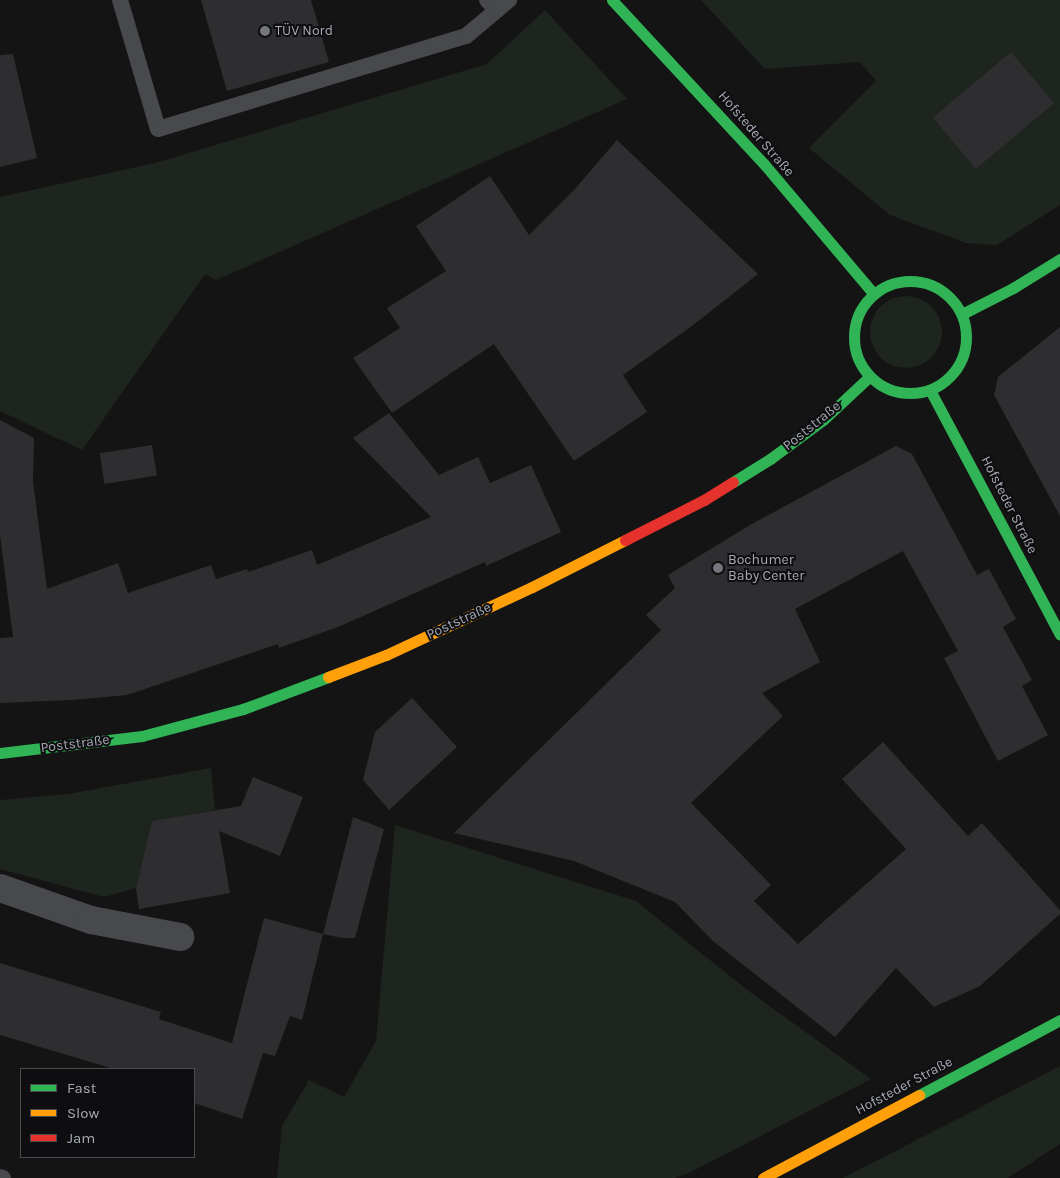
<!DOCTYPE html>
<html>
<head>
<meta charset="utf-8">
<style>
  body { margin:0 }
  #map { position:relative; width:1060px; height:1178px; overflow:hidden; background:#141414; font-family:Karla,sans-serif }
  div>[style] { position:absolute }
  .green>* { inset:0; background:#1e241e }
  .round { border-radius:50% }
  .building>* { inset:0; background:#2e2e30; transform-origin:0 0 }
  .lane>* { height:16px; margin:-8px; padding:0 8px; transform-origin:8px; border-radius:8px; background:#48494c }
  .street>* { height:28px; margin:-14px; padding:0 14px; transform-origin:14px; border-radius:14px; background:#48494c }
  .fast>* { height:11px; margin:-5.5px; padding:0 5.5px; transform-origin:5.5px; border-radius:5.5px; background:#30b455 }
  .fast>.ring { margin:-5.5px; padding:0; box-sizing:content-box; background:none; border:11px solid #30b455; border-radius:50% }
  .slow>* { height:11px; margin:-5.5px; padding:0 5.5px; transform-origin:5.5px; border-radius:5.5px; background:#ff9f0a }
  .jam>* { height:11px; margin:-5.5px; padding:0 5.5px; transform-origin:5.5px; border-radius:5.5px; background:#e5322d }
  .dots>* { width:14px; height:14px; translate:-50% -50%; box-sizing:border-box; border:2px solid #0e0e10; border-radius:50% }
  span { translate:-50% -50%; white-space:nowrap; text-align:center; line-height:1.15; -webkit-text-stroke:4px #0e0e10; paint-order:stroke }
  .poi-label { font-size:14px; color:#a6aab4 }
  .left { translate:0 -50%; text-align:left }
  .street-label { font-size:14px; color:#a6aab4 }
  .legend { position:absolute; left:20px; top:1068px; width:175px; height:90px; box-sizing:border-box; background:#0e0e10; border:1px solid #4b4c52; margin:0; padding:6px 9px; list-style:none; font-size:15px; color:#a6aab4 }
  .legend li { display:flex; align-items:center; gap:10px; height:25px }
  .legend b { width:25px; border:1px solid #4b4c52 }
</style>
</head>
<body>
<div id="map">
  <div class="green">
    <i style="clip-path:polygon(701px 0,1060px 0,1060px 205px,997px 245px,966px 243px,890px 215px,809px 148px,876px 81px,860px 62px,765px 69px)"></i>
    <i style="clip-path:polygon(545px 10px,627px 99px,216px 280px,205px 274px,82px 450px,0 411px,0 197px,155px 163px,487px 64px)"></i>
    <i class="round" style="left:870px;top:296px;width:72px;height:72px"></i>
    <i style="clip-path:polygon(211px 768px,215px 810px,152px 822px,136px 888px,104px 897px,0 869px,0 800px,68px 794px)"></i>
    <i style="clip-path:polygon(395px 825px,636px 901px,750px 992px,871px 1079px,691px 1172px,675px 1178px,277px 1178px,282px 1126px,309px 1080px,344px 1097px,376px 1041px)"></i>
    <i style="clip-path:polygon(1060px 1066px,1060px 1144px,1008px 1178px,843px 1178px)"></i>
  </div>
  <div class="building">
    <i style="clip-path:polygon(201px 0,311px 0,329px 62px,227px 91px)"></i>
    <i style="left:1011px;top:52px;width:67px;height:102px;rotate:50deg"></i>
    <i style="clip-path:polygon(13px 54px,37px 158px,0 167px,0 55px)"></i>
    <i style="clip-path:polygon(617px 140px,758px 274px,692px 326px,623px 375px,647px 412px,574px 461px,494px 344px,392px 413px,353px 358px,400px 328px,387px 308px,446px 271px,416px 226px,490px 176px,529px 235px,574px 190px)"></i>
    <i style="clip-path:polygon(1060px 327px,1060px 516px,994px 395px,998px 377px)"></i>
    <i style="clip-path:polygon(389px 413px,439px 475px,478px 457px,490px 483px,531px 465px,561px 532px,486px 566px,485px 562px,338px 627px,279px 648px,278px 644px,127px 695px,72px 700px,0 703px,0 638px,13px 637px,0 535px,0 420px,34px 438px,33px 481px,47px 589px,118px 563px,128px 593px,211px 565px,216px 579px,247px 569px,248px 572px,312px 550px,317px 565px,431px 517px,353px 438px)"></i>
    <i style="left:152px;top:445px;width:31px;height:53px;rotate:81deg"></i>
    <i style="clip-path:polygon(896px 446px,912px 454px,977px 575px,989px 569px,1016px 619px,1003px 627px,1032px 680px,1022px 686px,1048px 735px,998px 761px,944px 658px,958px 651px,903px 551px,795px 609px,820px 662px,762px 693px,783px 716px,691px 803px,771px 885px,754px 901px,798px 944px,906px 849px,842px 779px,883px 742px,968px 836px,982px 823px,1060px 910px,1060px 914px,980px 986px,934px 1007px,896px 968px,835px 1037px,713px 941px,675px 902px,574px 861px,454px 833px,661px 630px,646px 615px,675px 588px,668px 575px,750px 525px)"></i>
    <i style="clip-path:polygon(412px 698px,457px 747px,389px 810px,363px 780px,375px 732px)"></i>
    <i style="clip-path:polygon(253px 777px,303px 797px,280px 856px,219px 831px,230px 893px,139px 909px,136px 888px,152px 821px,241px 806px)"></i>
    <i style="clip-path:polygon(353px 817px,384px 829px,355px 938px,342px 938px,323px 934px)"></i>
    <i style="clip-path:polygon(264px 918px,323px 934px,302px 1020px,290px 1016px,275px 1056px,263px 1053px,242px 1119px,194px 1103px,194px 1069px,114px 1069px,0 1035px,0 963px,161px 1012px,159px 1019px,232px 1043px)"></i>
  </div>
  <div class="lane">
    <i style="left:120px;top:0;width:134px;rotate:73.6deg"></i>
    <i style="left:158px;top:129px;width:322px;rotate:-16.8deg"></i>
    <i style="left:466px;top:36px;width:40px;rotate:-40deg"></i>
    <i style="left:487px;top:0;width:14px;rotate:45deg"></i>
    <i style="left:497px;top:10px;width:16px;rotate:-40deg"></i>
    <i style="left:0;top:1177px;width:3px;rotate:18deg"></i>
  </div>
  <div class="street">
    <i style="left:0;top:888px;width:96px;rotate:19.4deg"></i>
    <i style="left:91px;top:920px;width:91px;rotate:10.8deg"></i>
  </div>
  <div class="fast">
    <i style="left:612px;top:0;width:224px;rotate:47.2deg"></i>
    <i style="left:764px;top:164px;width:169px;rotate:49.8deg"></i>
    <i class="ring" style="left:854px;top:281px;width:101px;height:101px"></i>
    <i style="left:962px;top:314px;width:57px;rotate:-27deg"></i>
    <i style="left:1013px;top:288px;width:55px;rotate:-31.7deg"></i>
    <i style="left:930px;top:390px;width:277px;rotate:62deg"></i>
    <i style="left:733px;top:482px;width:44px;rotate:-31.9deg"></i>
    <i style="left:770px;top:459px;width:66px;rotate:-36.3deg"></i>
    <i style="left:823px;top:420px;width:63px;rotate:-43.1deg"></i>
    <i style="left:0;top:753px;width:143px;rotate:-6.8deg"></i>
    <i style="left:142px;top:736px;width:105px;rotate:-15deg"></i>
    <i style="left:243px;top:709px;width:91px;rotate:-20.6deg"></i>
    <i style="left:919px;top:1095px;width:160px;rotate:-28deg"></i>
  </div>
  <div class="slow">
    <i style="left:328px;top:677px;width:62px;rotate:-20.8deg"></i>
    <i style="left:386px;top:655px;width:161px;rotate:-25deg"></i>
    <i style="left:532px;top:587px;width:104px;rotate:-26.8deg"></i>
    <i style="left:763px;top:1178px;width:177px;rotate:-28deg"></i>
  </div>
  <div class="jam">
    <i style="left:625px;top:540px;width:89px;rotate:-26.9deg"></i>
    <i style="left:704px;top:500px;width:34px;rotate:-32deg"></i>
  </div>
  <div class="dots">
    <i style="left:265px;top:31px;background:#73767c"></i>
    <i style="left:718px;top:568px;background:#73767c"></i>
  </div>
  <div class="poi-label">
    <span class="left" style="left:275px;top:31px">TÜV Nord</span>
    <span class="left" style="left:728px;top:568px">Bochumer<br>Baby Center</span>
  </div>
  <div class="street-label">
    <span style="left:756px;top:134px;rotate:49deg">Hofsteder Straße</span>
    <span style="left:812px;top:426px;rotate:-39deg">Poststraße</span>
    <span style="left:1009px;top:505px;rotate:63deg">Hofsteder Straße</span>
    <span style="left:459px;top:621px;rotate:-25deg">Poststraße</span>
    <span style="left:75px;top:744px;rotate:-7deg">Poststraße</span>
    <span style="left:904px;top:1086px;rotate:-28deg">Hofsteder Straße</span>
  </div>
  <ul class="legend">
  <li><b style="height:6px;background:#30b455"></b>Fast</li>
  <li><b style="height:6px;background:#ff9f0a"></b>Slow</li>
  <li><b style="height:6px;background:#e5322d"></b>Jam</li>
  </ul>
</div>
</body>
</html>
